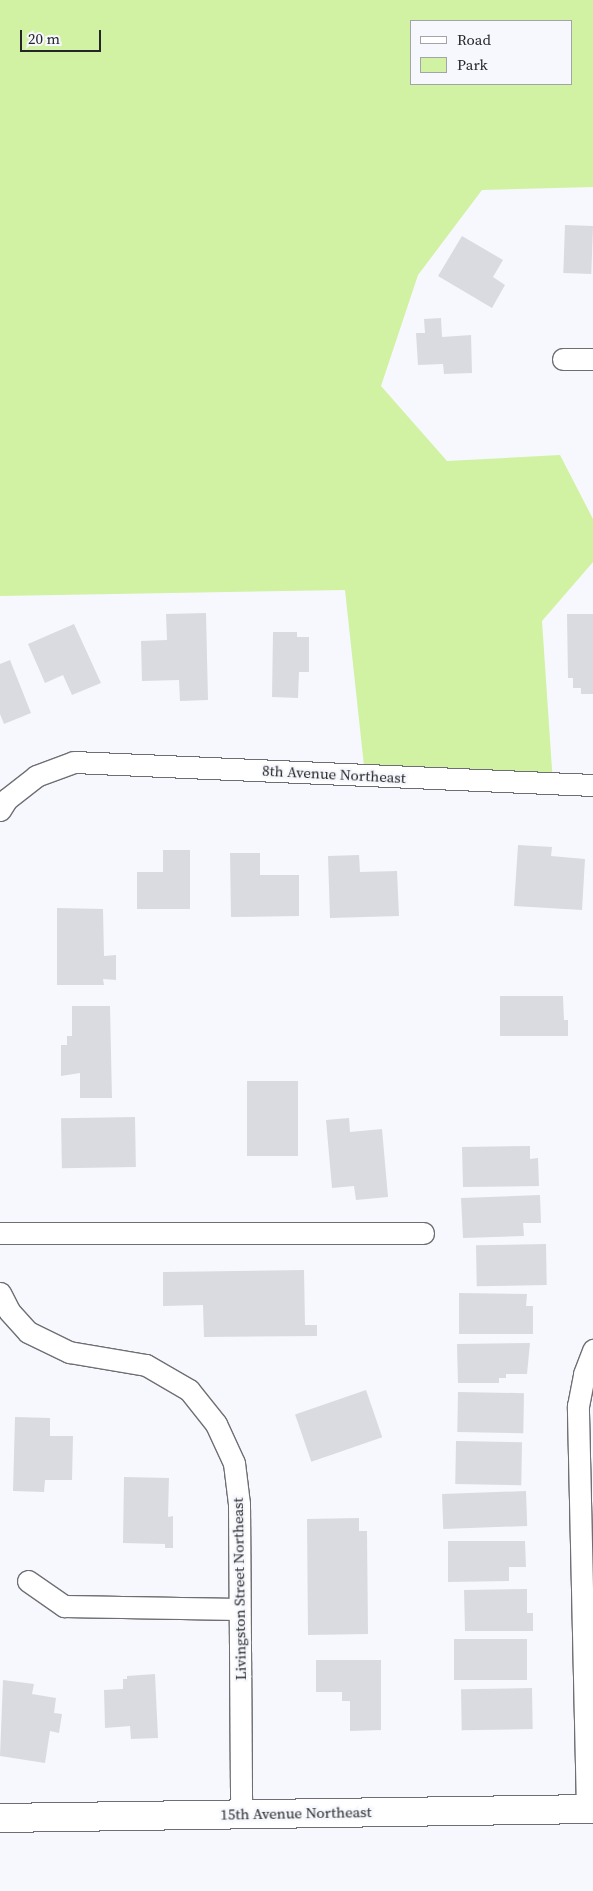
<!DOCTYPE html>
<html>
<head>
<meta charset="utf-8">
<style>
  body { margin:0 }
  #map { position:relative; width:593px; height:1891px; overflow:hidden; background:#f6f8fd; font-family:"Source Serif 4",serif }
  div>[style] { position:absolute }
  .green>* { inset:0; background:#d1f1a3 }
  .building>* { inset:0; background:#d9dbe0; transform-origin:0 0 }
  .roads { filter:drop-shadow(1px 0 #6e6f74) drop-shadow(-1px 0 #6e6f74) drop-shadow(0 1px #6e6f74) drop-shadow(0 -1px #6e6f74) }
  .street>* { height:21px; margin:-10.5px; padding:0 10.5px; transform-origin:10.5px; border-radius:10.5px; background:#fff }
  .secondary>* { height:28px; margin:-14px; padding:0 14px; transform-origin:14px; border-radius:14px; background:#fff }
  span { translate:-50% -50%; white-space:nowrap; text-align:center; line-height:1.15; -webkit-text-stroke:4.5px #f6f8fd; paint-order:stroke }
  .street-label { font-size:15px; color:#252628 }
  .legend { position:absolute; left:410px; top:20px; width:162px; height:65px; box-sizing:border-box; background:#f6f8fd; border:1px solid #a2a4a8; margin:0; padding:6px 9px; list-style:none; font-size:15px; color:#252628 }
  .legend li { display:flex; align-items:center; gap:10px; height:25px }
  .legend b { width:25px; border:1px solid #a2a4a8 }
  .scale { position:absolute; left:20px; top:30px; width:81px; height:22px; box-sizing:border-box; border:2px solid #252628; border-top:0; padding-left:6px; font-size:15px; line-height:18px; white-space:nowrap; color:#252628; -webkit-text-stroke:4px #f6f8fd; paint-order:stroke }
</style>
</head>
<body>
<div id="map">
  <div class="green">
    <i style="clip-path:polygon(evenodd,0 0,593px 0,593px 187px,482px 190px,418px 275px,381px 386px,447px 461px,560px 455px,593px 519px,593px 562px,542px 621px,553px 784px,365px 775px,345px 590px,0 596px,0 0,412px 21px,572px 21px,572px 84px,412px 84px,412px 21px)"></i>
  </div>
  <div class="building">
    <i style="left:565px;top:225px;width:28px;height:48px;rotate:2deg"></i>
    <i style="clip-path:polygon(462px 236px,503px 260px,493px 277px,505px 285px,492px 308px,438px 276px)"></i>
    <i style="clip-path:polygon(441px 318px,442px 337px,471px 335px,472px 373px,444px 374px,443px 364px,418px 365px,416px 333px,425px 333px,424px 319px)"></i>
    <i style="clip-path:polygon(206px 613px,208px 700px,180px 701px,179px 680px,142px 681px,141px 641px,167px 640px,166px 614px)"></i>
    <i style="clip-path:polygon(567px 614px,593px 614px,593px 694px,581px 694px,581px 688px,573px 688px,573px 678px,568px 678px)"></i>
    <i style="clip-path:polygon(74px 624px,101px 683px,72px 695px,63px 675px,45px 683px,28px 644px)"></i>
    <i style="clip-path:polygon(273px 632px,297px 632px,297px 637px,309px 637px,309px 672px,299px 672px,298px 698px,272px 697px)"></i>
    <i style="clip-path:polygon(10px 660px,31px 713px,4px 724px,0 714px,0 664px)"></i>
    <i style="clip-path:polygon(518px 845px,552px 847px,551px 856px,585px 859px,582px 910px,514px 906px)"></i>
    <i style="clip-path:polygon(163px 850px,190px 850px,190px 909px,137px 909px,137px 872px,163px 872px)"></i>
    <i style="clip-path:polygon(230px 853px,260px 853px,260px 875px,299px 875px,299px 916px,231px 917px)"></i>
    <i style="clip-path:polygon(359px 855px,360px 872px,397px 871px,399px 916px,330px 918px,328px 856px)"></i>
    <i style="clip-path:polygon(57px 908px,103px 909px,104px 956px,116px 955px,116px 980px,103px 979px,104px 985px,57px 985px)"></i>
    <i style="clip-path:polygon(500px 996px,563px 996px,564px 1020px,568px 1020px,568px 1036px,500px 1036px)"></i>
    <i style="clip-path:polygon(72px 1006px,110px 1006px,112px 1098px,80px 1098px,80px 1073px,61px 1076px,61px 1045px,67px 1045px,67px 1036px,72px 1036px)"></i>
    <i style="left:247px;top:1081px;width:51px;height:75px"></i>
    <i style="left:135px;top:1117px;width:50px;height:74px;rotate:89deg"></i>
    <i style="clip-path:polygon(349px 1118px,350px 1132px,382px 1129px,388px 1197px,356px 1200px,354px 1186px,332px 1188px,326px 1120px)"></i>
    <i style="clip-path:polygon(530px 1146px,530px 1159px,538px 1158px,539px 1186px,463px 1187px,462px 1147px)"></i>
    <i style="clip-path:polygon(540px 1195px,541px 1223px,523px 1223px,524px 1236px,463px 1238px,461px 1198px)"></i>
    <i style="left:546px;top:1244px;width:41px;height:70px;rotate:89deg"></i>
    <i style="clip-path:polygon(304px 1270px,305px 1325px,317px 1325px,317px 1336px,204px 1337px,203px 1305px,163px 1306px,163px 1272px)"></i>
    <i style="clip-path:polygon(459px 1293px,527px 1294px,526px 1306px,533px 1306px,533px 1334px,459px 1334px)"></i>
    <i style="clip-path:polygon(530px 1343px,527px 1374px,506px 1374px,506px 1378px,499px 1378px,499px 1383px,458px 1383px,457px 1344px)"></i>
    <i style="left:366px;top:1390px;width:50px;height:75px;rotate:71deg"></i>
    <i style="left:458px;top:1392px;width:66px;height:40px;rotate:1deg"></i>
    <i style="clip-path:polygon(15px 1417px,50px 1418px,50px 1436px,73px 1436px,72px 1480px,45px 1480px,44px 1492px,13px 1491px)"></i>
    <i style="left:456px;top:1441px;width:66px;height:43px;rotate:1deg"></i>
    <i style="clip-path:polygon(124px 1477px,169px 1478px,168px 1517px,173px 1516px,173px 1548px,165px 1548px,165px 1544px,123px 1543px)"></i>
    <i style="left:526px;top:1491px;width:35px;height:84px;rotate:88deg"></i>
    <i style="clip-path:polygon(359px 1518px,359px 1531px,367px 1531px,368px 1634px,308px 1635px,307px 1519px)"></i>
    <i style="clip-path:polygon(448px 1541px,525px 1541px,526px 1567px,509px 1567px,509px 1581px,448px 1582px)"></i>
    <i style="clip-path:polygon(527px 1589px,527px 1613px,533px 1613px,533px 1631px,465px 1631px,464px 1590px)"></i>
    <i style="left:454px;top:1639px;width:73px;height:41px"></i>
    <i style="clip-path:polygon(316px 1660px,381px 1660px,381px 1730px,350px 1731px,350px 1701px,342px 1701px,342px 1692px,316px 1692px)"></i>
    <i style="clip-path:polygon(155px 1674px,158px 1738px,131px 1739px,130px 1726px,105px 1728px,104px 1690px,123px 1689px,123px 1679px,127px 1679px,127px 1676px)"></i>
    <i style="clip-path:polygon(3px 1680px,34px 1684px,32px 1694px,56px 1698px,54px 1713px,62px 1714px,59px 1733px,50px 1731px,45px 1763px,0 1756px)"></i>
    <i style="left:532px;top:1688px;width:41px;height:71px;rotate:89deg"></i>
  </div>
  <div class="roads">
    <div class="street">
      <i style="left:563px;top:359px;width:30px"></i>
      <i style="left:0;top:810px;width:13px;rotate:-58deg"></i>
      <i style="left:7px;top:799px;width:37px;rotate:-38deg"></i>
      <i style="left:36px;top:776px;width:40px;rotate:-20.2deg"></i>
      <i style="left:74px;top:762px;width:520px;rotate:2.54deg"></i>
      <i style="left:0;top:1233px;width:423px"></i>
      <i style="left:0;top:1293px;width:20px;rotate:63deg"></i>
      <i style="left:9px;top:1311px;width:28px;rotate:48deg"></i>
      <i style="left:28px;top:1332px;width:46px;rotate:26deg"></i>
      <i style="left:69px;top:1352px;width:78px;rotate:9.6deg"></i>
      <i style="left:146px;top:1365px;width:50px;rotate:30.2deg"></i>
      <i style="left:189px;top:1390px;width:43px;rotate:51.5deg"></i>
      <i style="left:216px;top:1424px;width:43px;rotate:65.2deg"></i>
      <i style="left:234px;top:1463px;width:41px;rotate:83deg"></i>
      <i style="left:239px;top:1504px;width:309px;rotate:89.6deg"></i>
      <i style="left:28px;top:1581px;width:44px;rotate:34.8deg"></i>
      <i style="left:64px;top:1606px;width:175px;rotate:1deg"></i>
      <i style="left:587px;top:1809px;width:403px;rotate:-91.3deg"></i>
      <i style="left:578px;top:1406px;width:33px;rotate:-79deg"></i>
      <i style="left:584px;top:1374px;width:26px;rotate:-69deg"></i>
    </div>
    <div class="secondary">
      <i style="left:0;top:1818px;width:593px;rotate:-0.87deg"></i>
    </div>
  </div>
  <div class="street-label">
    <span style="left:334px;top:774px;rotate:3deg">8th Avenue Northeast</span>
    <span style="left:239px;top:1589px;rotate:-91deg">Livingston Street Northeast</span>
    <span style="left:296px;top:1813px;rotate:-1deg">15th Avenue Northeast</span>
  </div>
  <ul class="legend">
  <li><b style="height:6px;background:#fff"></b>Road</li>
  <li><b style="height:14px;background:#d1f1a3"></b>Park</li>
  </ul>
  <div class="scale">20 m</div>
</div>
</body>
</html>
